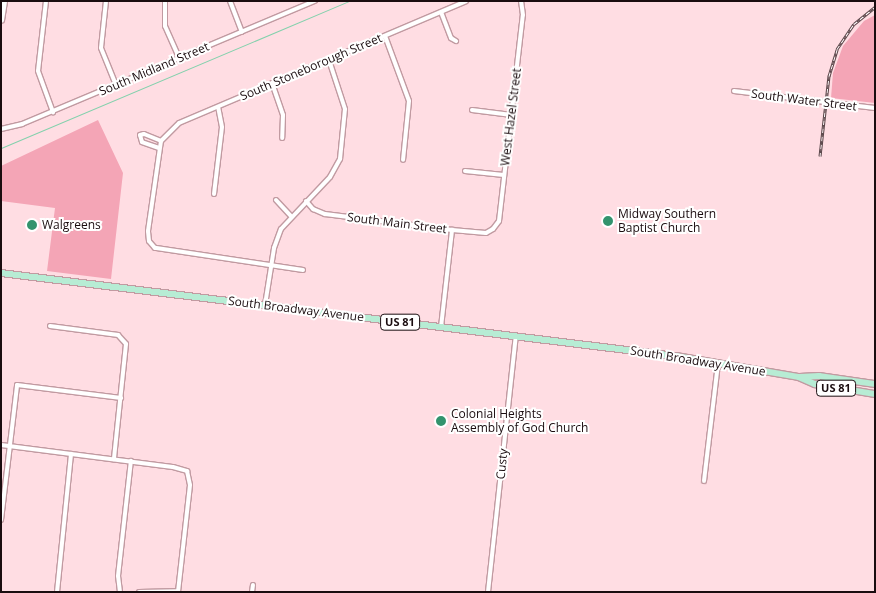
<!DOCTYPE html>
<html>
<head>
<meta charset="utf-8">
<style>
  body { margin:0 }
  #map { position:relative; width:876px; height:593px; overflow:hidden; background:#ffdde3; font-family:"Open Sans",sans-serif }
  div>[style] { position:absolute }
  .green>* { inset:0; background:#f4a5b6 }
  .stream>* { height:1px; margin:-0.5px; padding:0 0.5px; transform-origin:0.5px; border-radius:0.5px; background:#82d1ac }
  .roads { filter:drop-shadow(1px 0 #c19aa1) drop-shadow(-1px 0 #c19aa1) drop-shadow(0 1px #c19aa1) drop-shadow(0 -1px #c19aa1) }
  .minor>* { height:4px; margin:-2px; padding:0 2px; transform-origin:2px; border-radius:2px; background:#fff }
  .tertiary>* { height:4.5px; margin:-2.25px; padding:0 2.25px; transform-origin:2.25px; border-radius:2.25px; background:#fff }
  .primary>* { height:5.5px; margin:-2.75px; padding:0 2.75px; transform-origin:2.75px; border-radius:2.75px; background:#b7ecd4 }
  .rail>* { height:3px; margin-top:-1.5px; transform-origin:0; background:repeating-linear-gradient(90deg,#fff 0 4px,#584548 0 8px); box-sizing:border-box; border-block:1px solid #584548 }
  .dots>* { width:14px; height:14px; translate:-50% -50%; box-sizing:border-box; border:2px solid #fff; border-radius:50% }
  span { translate:-50% -50%; white-space:nowrap; text-align:center; line-height:1.15; -webkit-text-stroke:4px #fff; paint-order:stroke }
  .shield-label span { padding:1px 4px; background:#fff; border:1px solid; border-radius:4px; -webkit-text-stroke-width:0 }
  .shield-label { font-size:11px; color:#1a0c0f; font-weight:700 }
  .street-label { font-size:12px; color:#1a0c0f }
  .poi-label { font-size:12px; color:#1a0c0f }
  .left { translate:0 -50%; text-align:left }
  .frame { position:absolute; inset:0; border:2px solid #1a0c0f; pointer-events:none }
</style>
</head>
<body>
<div id="map">
  <div class="green">
    <i style="clip-path:polygon(875px 15px,875px 103px,831px 98px,833px 73px,843px 46px,864px 21px)"></i>
    <i style="clip-path:polygon(98px 120px,123px 173px,111px 279px,47px 271px,55px 208px,1px 201px,1px 166px)"></i>
  </div>
  <div class="stream">
    <i style="left:1px;top:148px;width:378px;rotate:-22.9deg"></i>
  </div>
  <div class="roads">
    <div class="minor">
      <i style="left:46px;top:1px;width:70px;rotate:96.5deg"></i>
      <i style="left:38px;top:71px;width:44px;rotate:69.9deg"></i>
      <i style="left:106px;top:1px;width:47px;rotate:96.1deg"></i>
      <i style="left:101px;top:48px;width:40px;rotate:68deg"></i>
      <i style="left:165px;top:1px;width:25px;rotate:90deg"></i>
      <i style="left:165px;top:26px;width:35px;rotate:66deg"></i>
      <i style="left:230px;top:1px;width:33px;rotate:69deg"></i>
      <i style="left:441px;top:12px;width:28px;rotate:69deg"></i>
      <i style="left:451px;top:38px;width:6px;rotate:31deg"></i>
      <i style="left:385px;top:36px;width:69px;rotate:69.7deg"></i>
      <i style="left:409px;top:101px;width:59px;rotate:95.8deg"></i>
      <i style="left:272px;top:83px;width:34px;rotate:71deg"></i>
      <i style="left:283px;top:115px;width:23px;rotate:92deg"></i>
      <i style="left:734px;top:91px;width:142px;rotate:6.9deg"></i>
      <i style="left:472px;top:110px;width:40px;rotate:7.1deg"></i>
      <i style="left:1px;top:129px;width:22px;rotate:-13deg"></i>
      <i style="left:22px;top:124px;width:318px;rotate:-22.8deg"></i>
      <i style="left:159px;top:148px;width:18px;rotate:-161deg"></i>
      <i style="left:142px;top:142px;width:7px;rotate:-106deg"></i>
      <i style="left:140px;top:135px;width:4px;rotate:-14deg"></i>
      <i style="left:144px;top:134px;width:18px;rotate:22deg"></i>
      <i style="left:465px;top:171px;width:39px;rotate:6deg"></i>
      <i style="left:214px;top:194px;width:67px;rotate:-83.2deg"></i>
      <i style="left:222px;top:127px;width:20px;rotate:-101deg"></i>
      <i style="left:276px;top:200px;width:22px;rotate:47deg"></i>
      <i style="left:306px;top:201px;width:11px;rotate:49deg"></i>
      <i style="left:313px;top:209px;width:13px;rotate:23deg"></i>
      <i style="left:325px;top:214px;width:128px;rotate:7.2deg"></i>
      <i style="left:452px;top:230px;width:34px;rotate:5deg"></i>
      <i style="left:486px;top:233px;width:8px;rotate:-30deg"></i>
      <i style="left:493px;top:229px;width:10px;rotate:-53deg"></i>
      <i style="left:499px;top:221px;width:207px;rotate:-83.4deg"></i>
      <i style="left:523px;top:15px;width:14px;rotate:-98deg"></i>
      <i style="left:303px;top:270px;width:150px;rotate:-171.5deg"></i>
      <i style="left:155px;top:248px;width:9px;rotate:-131deg"></i>
      <i style="left:149px;top:241px;width:10px;rotate:-96deg"></i>
      <i style="left:148px;top:231px;width:91px;rotate:-81.8deg"></i>
      <i style="left:161px;top:141px;width:25px;rotate:-45deg"></i>
      <i style="left:179px;top:123px;width:312px;rotate:-23deg"></i>
      <i style="left:265px;top:305px;width:58px;rotate:-81deg"></i>
      <i style="left:274px;top:248px;width:20px;rotate:-70deg"></i>
      <i style="left:281px;top:229px;width:71px;rotate:-46.7deg"></i>
      <i style="left:330px;top:177px;width:21px;rotate:-61deg"></i>
      <i style="left:340px;top:159px;width:50px;rotate:-84.3deg"></i>
      <i style="left:345px;top:109px;width:52px;rotate:-108.1deg"></i>
      <i style="left:50px;top:326px;width:69px;rotate:7.5deg"></i>
      <i style="left:118px;top:335px;width:12px;rotate:48deg"></i>
      <i style="left:126px;top:344px;width:116px;rotate:96deg"></i>
      <i style="left:441px;top:327px;width:98px;rotate:-83.5deg"></i>
      <i style="left:1px;top:445px;width:173px;rotate:7.3deg"></i>
      <i style="left:173px;top:467px;width:15px;rotate:16deg"></i>
      <i style="left:187px;top:471px;width:14px;rotate:78deg"></i>
      <i style="left:190px;top:485px;width:108px;rotate:96.4deg"></i>
      <i style="left:704px;top:481px;width:119px;rotate:-83.2deg"></i>
      <i style="left:1px;top:520px;width:136px;rotate:-83.2deg"></i>
      <i style="left:17px;top:385px;width:105px;rotate:7.1deg"></i>
      <i style="left:57px;top:592px;width:139px;rotate:-84.2deg"></i>
      <i style="left:120px;top:592px;width:16px;rotate:-97deg"></i>
      <i style="left:118px;top:576px;width:116px;rotate:-83.6deg"></i>
      <i style="left:139px;top:592px;width:39px;rotate:-1deg"></i>
      <i style="left:252px;top:592px;width:7px;rotate:-82deg"></i>
      <i style="left:488px;top:592px;width:258px;rotate:-83.8deg"></i>
    </div>
    <div class="tertiary">
      <i style="left:1px;top:20px;width:19px;rotate:-81deg"></i>
    </div>
    <div class="primary">
      <i style="left:1px;top:273px;width:680px;rotate:7.01deg"></i>
      <i style="left:676px;top:356px;width:125px;rotate:9.7deg"></i>
      <i style="left:799px;top:377px;width:17px;rotate:24deg"></i>
      <i style="left:815px;top:384px;width:61px;rotate:9.5deg"></i>
      <i style="left:800px;top:377px;width:19px;rotate:-3deg"></i>
      <i style="left:819px;top:376px;width:57px;rotate:8.1deg"></i>
    </div>
  </div>
  <div class="rail">
    <i style="left:820px;top:156px;width:81px;rotate:-83.6deg"></i>
    <i style="left:829px;top:76px;width:28px;rotate:-73deg"></i>
    <i style="left:837px;top:49px;width:30px;rotate:-56deg"></i>
    <i style="left:854px;top:24px;width:27px;rotate:-39deg"></i>
  </div>
  <div class="dots">
    <i style="left:608px;top:221px;background:#33936d"></i>
    <i style="left:32px;top:225px;background:#33936d"></i>
    <i style="left:441px;top:421px;background:#33936d"></i>
  </div>
  <div class="shield-label">
    <span style="left:400px;top:322px">US 81</span>
    <span style="left:836px;top:388px">US 81</span>
  </div>
  <div class="street-label">
    <span style="left:311px;top:67px;rotate:-23deg">South Stoneborough Street</span>
    <span style="left:154px;top:69px;rotate:-23deg">South Midland Street</span>
    <span style="left:804px;top:100px;rotate:7deg">South Water Street</span>
    <span style="left:511px;top:117px;rotate:-83deg">West Hazel Street</span>
    <span style="left:397px;top:223px;rotate:7deg">South Main Street</span>
    <span style="left:296px;top:309px;rotate:7deg">South Broadway Avenue</span>
    <span style="left:698px;top:361px;rotate:9deg">South Broadway Avenue</span>
    <span style="left:502px;top:464px;rotate:-84deg">Custy</span>
  </div>
  <div class="poi-label">
    <span class="left" style="left:618px;top:221px">Midway Southern<br>Baptist Church</span>
    <span class="left" style="left:42px;top:225px">Walgreens</span>
    <span class="left" style="left:451px;top:421px">Colonial Heights<br>Assembly of God Church</span>
  </div>
  <div class="frame"></div>
</div>
</body>
</html>
